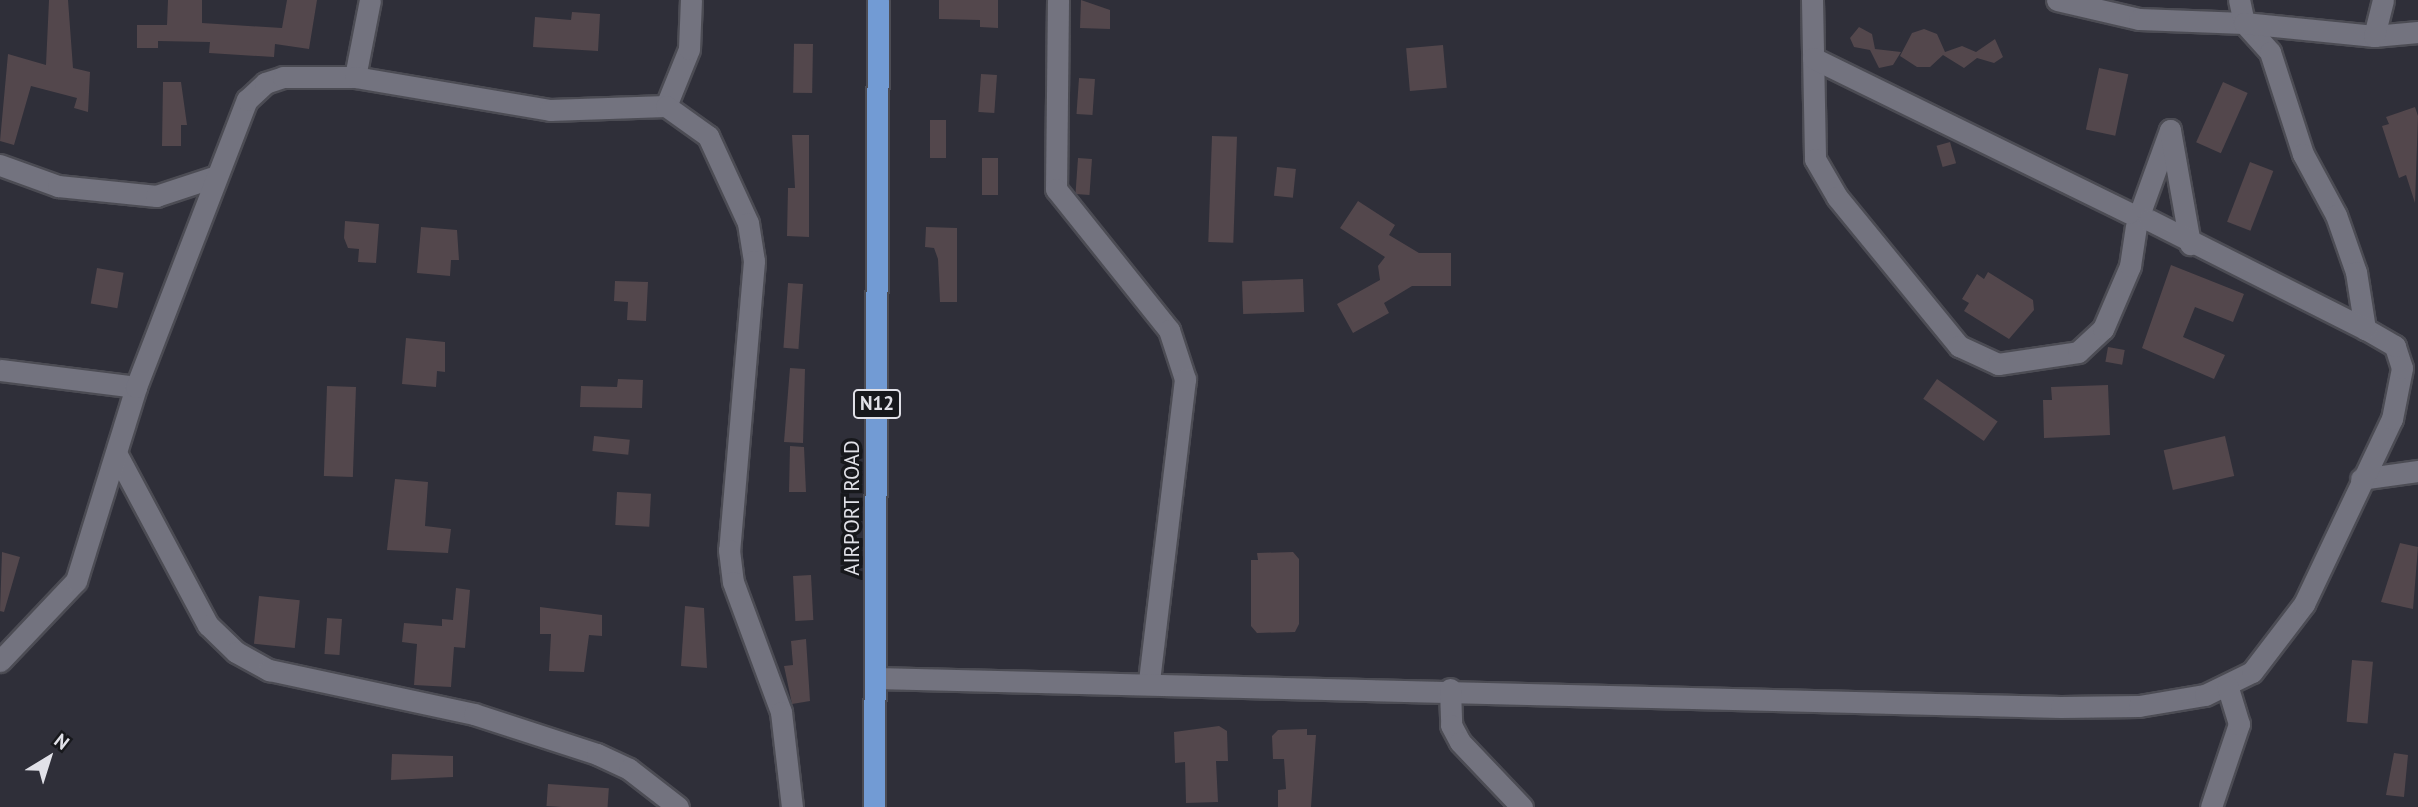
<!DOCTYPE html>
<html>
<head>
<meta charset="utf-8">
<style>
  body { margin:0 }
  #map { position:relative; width:2418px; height:807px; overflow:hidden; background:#2f2f39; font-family:"PT Sans",sans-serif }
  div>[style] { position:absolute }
  .building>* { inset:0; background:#53474c; transform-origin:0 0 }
  .roads { filter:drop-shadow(2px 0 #4c4c54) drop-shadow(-2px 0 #4c4c54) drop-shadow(0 2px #4c4c54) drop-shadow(0 -2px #4c4c54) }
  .minor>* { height:21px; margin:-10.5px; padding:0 10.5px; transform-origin:10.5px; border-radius:10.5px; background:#73737f }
  .highway>* { height:21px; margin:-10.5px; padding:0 10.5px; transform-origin:10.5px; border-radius:10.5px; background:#729bd4 }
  span { translate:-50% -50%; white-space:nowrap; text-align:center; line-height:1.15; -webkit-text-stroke:7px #17181c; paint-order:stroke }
  .shield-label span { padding:2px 5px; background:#17181c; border:2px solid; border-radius:5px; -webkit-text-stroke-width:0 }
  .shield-label { font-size:19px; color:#e1e1e8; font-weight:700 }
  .street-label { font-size:21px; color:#e1e1e8 }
  .north { position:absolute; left:14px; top:723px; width:70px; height:70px; -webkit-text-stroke:5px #17181c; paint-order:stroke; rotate:38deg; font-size:19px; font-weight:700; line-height:28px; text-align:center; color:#e1e1e8 }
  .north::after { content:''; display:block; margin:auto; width:24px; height:32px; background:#e1e1e8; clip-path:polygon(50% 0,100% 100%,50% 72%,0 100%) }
</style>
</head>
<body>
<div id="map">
  <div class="building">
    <i style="clip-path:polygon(49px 0,68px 0,73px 68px,90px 72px,88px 112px,74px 108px,77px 98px,31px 86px,14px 145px,0 141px,8px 54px,46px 65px)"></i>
    <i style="clip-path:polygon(168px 0,202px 0,202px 23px,282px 28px,287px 0,317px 0,309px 49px,275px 44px,274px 57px,209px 53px,210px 42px,158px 41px,158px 48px,137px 48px,137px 25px,167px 25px)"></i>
    <i style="clip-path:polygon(939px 0,998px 0,998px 28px,980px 27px,980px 20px,939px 19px)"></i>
    <i style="clip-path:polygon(1081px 0,1110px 10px,1110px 29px,1080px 28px)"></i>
    <i style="clip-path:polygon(572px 12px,600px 14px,598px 51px,533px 47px,535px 17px,571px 20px)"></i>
    <i style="clip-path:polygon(1859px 27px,1872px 34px,1875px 49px,1901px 52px,1893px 65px,1879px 68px,1870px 50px,1854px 47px,1850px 38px)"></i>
    <i style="clip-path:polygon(1924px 29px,1937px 34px,1945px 52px,1962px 46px,1976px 52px,1995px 39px,2003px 57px,1994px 63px,1977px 58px,1964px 68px,1943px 55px,1930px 67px,1917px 67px,1900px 56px,1912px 33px)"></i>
    <i style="left:813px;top:44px;width:49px;height:19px;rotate:91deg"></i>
    <i style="left:1443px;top:45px;width:43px;height:37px;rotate:85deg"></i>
    <i style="left:2099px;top:68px;width:30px;height:63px;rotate:12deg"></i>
    <i style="left:981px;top:74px;width:16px;height:38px;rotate:4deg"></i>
    <i style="left:1079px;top:78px;width:16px;height:36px;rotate:4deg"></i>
    <i style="clip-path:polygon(163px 82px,181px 82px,187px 125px,181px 125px,181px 146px,162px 146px)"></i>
    <i style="left:2223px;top:82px;width:27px;height:66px;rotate:24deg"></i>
    <i style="clip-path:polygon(2415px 107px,2418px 116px,2415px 203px,2406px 175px,2399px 178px,2382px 126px,2389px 124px,2386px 117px)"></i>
    <i style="left:930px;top:120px;width:16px;height:38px"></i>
    <i style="clip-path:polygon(792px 135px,809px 135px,809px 237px,787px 236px,788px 188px,795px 188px)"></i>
    <i style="left:1212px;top:136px;width:25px;height:106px;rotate:2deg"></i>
    <i style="left:1950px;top:142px;width:22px;height:14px;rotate:74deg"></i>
    <i style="left:982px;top:158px;width:16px;height:37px"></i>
    <i style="left:1078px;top:158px;width:14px;height:36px;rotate:4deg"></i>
    <i style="left:2250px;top:162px;width:25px;height:64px;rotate:21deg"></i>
    <i style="left:1277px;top:167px;width:19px;height:29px;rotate:6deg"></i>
    <i style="clip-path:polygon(1358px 201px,1395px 225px,1389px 235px,1419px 253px,1451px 253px,1451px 286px,1412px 286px,1384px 303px,1389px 313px,1353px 333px,1337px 304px,1380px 280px,1378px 266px,1385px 257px,1340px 228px)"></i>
    <i style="clip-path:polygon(345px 221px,379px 224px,376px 263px,358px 262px,359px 249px,348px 248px,344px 238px)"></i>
    <i style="clip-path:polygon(421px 227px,457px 230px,459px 260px,451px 260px,450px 276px,417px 273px)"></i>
    <i style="clip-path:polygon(926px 227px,957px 228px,957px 302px,940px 302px,938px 259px,934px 248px,925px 247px)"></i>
    <i style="clip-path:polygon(2171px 265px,2244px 294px,2233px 322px,2195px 307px,2183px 337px,2225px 355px,2214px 379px,2142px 348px)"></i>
    <i style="left:97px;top:268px;width:27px;height:36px;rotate:10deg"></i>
    <i style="clip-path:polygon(1988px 272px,2033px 300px,2034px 310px,2009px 339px,1964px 311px,1969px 303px,1962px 299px,1977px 274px,1984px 279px)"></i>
    <i style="left:1303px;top:279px;width:33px;height:61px;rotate:88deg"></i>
    <i style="clip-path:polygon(615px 281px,648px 282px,646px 321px,627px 320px,628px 302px,614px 301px)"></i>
    <i style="left:788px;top:283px;width:15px;height:65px;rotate:4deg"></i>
    <i style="clip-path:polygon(406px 338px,445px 342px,445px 372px,437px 371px,436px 387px,402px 384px)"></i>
    <i style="left:2108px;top:347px;width:17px;height:15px;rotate:10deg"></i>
    <i style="clip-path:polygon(790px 368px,805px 369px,803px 443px,784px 442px)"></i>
    <i style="clip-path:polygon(618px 379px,643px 380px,642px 408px,580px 407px,581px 386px,617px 387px)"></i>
    <i style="left:1937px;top:379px;width:74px;height:24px;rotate:35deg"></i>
    <i style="clip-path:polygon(2108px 385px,2110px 435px,2044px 438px,2043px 400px,2052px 400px,2051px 387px)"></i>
    <i style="left:327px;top:386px;width:29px;height:90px;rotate:2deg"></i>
    <i style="left:594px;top:436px;width:36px;height:15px;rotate:6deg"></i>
    <i style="left:2225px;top:436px;width:41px;height:63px;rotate:77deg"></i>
    <i style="clip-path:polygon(790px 446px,804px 447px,806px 492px,789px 492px)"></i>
    <i style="clip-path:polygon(395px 479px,428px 482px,425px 526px,451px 529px,448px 553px,387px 550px)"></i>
    <i style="left:617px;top:492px;width:34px;height:33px;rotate:3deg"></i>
    <i style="clip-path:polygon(2400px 543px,2418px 547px,2413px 609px,2381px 602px)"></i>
    <i style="clip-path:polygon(2px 552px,20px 557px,4px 612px,0 611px)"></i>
    <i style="clip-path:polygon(1293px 552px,1299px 559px,1299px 624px,1295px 632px,1257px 633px,1251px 626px,1251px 560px,1258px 560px,1257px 553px)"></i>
    <i style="left:811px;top:575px;width:45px;height:18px;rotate:87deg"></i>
    <i style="clip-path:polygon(456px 588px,470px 590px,465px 648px,454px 647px,451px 687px,414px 685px,417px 644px,402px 642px,404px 623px,442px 626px,442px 619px,453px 620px)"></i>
    <i style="left:259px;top:596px;width:41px;height:48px;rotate:6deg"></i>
    <i style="clip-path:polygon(685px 606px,704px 608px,707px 668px,681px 666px)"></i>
    <i style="clip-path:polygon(540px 607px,602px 615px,602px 636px,589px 635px,584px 672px,549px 671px,551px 634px,540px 634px)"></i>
    <i style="left:327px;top:618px;width:15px;height:36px;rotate:4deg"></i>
    <i style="clip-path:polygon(806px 639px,810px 701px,792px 704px,784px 666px,793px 665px,791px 641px)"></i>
    <i style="left:2352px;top:660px;width:21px;height:62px;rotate:5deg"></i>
    <i style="clip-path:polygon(1219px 726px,1227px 731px,1228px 761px,1216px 761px,1218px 802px,1186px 803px,1185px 762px,1175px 763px,1174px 732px)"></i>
    <i style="clip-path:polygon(1307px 729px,1307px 735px,1316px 735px,1311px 807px,1278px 807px,1278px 790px,1286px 789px,1284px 759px,1273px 759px,1272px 736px,1278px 730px)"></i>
    <i style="clip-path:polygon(2394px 753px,2408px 755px,2404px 797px,2386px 795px)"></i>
    <i style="clip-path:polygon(392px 754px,453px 756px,453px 777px,391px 780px)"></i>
    <i style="left:548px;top:784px;width:61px;height:22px;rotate:4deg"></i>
  </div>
  <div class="roads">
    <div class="minor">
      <i style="left:1058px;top:0;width:189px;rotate:90.6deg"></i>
      <i style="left:1056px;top:189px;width:181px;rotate:51.3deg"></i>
      <i style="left:1169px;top:330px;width:52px;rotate:71.9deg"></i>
      <i style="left:1185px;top:379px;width:306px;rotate:96.8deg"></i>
      <i style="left:1812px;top:0;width:159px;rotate:88.9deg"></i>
      <i style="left:1815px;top:159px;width:44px;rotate:59.9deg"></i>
      <i style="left:1837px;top:197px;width:193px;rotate:50.7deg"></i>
      <i style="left:1959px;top:346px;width:43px;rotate:24.8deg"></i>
      <i style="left:1998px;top:364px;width:81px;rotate:-8.5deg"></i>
      <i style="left:2078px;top:352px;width:34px;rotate:-43deg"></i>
      <i style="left:2103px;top:329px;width:69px;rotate:-66.8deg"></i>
      <i style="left:2130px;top:266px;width:40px;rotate:-81.5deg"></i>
      <i style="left:2057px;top:0;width:84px;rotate:13deg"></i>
      <i style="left:2139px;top:19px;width:105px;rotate:2.2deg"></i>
      <i style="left:2244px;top:23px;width:24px;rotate:-102deg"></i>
      <i style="left:2244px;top:23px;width:39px;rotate:48deg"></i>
      <i style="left:2270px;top:52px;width:107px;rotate:72.1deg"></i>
      <i style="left:2303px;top:154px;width:69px;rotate:61.6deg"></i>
      <i style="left:2336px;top:215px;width:60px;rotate:70.7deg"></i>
      <i style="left:2356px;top:272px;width:58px;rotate:81deg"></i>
      <i style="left:2244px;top:23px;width:131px;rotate:5.7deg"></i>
      <i style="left:2374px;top:36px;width:44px;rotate:-5.2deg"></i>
      <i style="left:2374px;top:36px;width:37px;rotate:-76deg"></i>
      <i style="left:1813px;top:58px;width:352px;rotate:26.1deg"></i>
      <i style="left:355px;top:77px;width:78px;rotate:-79deg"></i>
      <i style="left:666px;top:106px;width:61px;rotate:-68deg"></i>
      <i style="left:689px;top:49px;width:49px;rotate:-87.7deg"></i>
      <i style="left:0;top:165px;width:62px;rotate:19.9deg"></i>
      <i style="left:58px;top:186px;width:99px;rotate:5.8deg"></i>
      <i style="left:156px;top:196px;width:64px;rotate:-18.2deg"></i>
      <i style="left:2142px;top:207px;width:82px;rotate:-70deg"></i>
      <i style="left:2170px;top:130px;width:116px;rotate:80deg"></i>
      <i style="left:0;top:370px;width:137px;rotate:7.1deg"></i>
      <i style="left:116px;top:453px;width:195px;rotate:61.9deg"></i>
      <i style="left:208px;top:625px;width:39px;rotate:44deg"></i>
      <i style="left:236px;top:652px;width:38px;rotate:29deg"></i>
      <i style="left:269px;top:670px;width:210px;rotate:12.1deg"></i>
      <i style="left:474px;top:714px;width:129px;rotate:18deg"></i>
      <i style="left:597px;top:754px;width:35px;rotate:25deg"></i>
      <i style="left:629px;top:769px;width:62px;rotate:37.8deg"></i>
      <i style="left:2361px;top:479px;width:58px;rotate:-8deg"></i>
      <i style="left:0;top:661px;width:110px;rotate:-46.5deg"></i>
      <i style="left:76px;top:581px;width:203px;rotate:-72.8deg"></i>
      <i style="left:136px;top:387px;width:308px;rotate:-68.9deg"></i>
      <i style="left:247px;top:100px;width:25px;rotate:-43deg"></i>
      <i style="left:265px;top:83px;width:19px;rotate:-18deg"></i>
      <i style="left:283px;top:77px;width:72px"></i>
      <i style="left:355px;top:77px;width:198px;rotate:9.6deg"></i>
      <i style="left:550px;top:110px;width:116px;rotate:-2deg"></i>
      <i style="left:666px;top:106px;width:52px;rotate:35.5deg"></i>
      <i style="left:708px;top:136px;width:96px;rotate:65.3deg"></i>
      <i style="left:748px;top:223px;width:38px;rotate:81deg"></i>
      <i style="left:754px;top:261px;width:290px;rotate:94.9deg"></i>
      <i style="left:729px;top:550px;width:32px;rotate:83deg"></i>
      <i style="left:733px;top:582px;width:139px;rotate:69.7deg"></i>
      <i style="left:781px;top:712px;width:96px;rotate:83.4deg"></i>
      <i style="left:875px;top:678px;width:1186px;rotate:1.4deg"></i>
      <i style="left:2061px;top:707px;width:78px;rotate:-0.7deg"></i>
      <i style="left:2139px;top:706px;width:67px;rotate:-9.5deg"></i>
      <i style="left:2205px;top:695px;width:52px;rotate:-26.1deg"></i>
      <i style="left:2252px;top:672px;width:86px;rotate:-52.6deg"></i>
      <i style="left:2304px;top:604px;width:205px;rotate:-64.6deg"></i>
      <i style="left:2392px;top:419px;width:52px;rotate:-78.9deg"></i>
      <i style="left:2402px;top:368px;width:23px;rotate:-108deg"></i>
      <i style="left:2395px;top:346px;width:34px;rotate:-150deg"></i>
      <i style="left:2365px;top:329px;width:242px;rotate:-153.2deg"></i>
      <i style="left:1450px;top:689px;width:36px;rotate:88deg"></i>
      <i style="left:1451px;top:725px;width:19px;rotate:62deg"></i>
      <i style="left:1460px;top:742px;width:90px;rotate:46.4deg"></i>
      <i style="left:2211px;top:807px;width:88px;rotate:-71.4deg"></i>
      <i style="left:2239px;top:724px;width:39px;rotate:-107deg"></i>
    </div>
    <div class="highway">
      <i style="left:874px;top:807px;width:807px;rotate:-89.72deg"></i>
    </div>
  </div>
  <div class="shield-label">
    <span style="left:877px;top:404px">N12</span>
  </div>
  <div class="street-label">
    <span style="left:852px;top:508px;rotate:-90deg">AIRPORT ROAD</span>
  </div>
  <div class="north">N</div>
</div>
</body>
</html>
